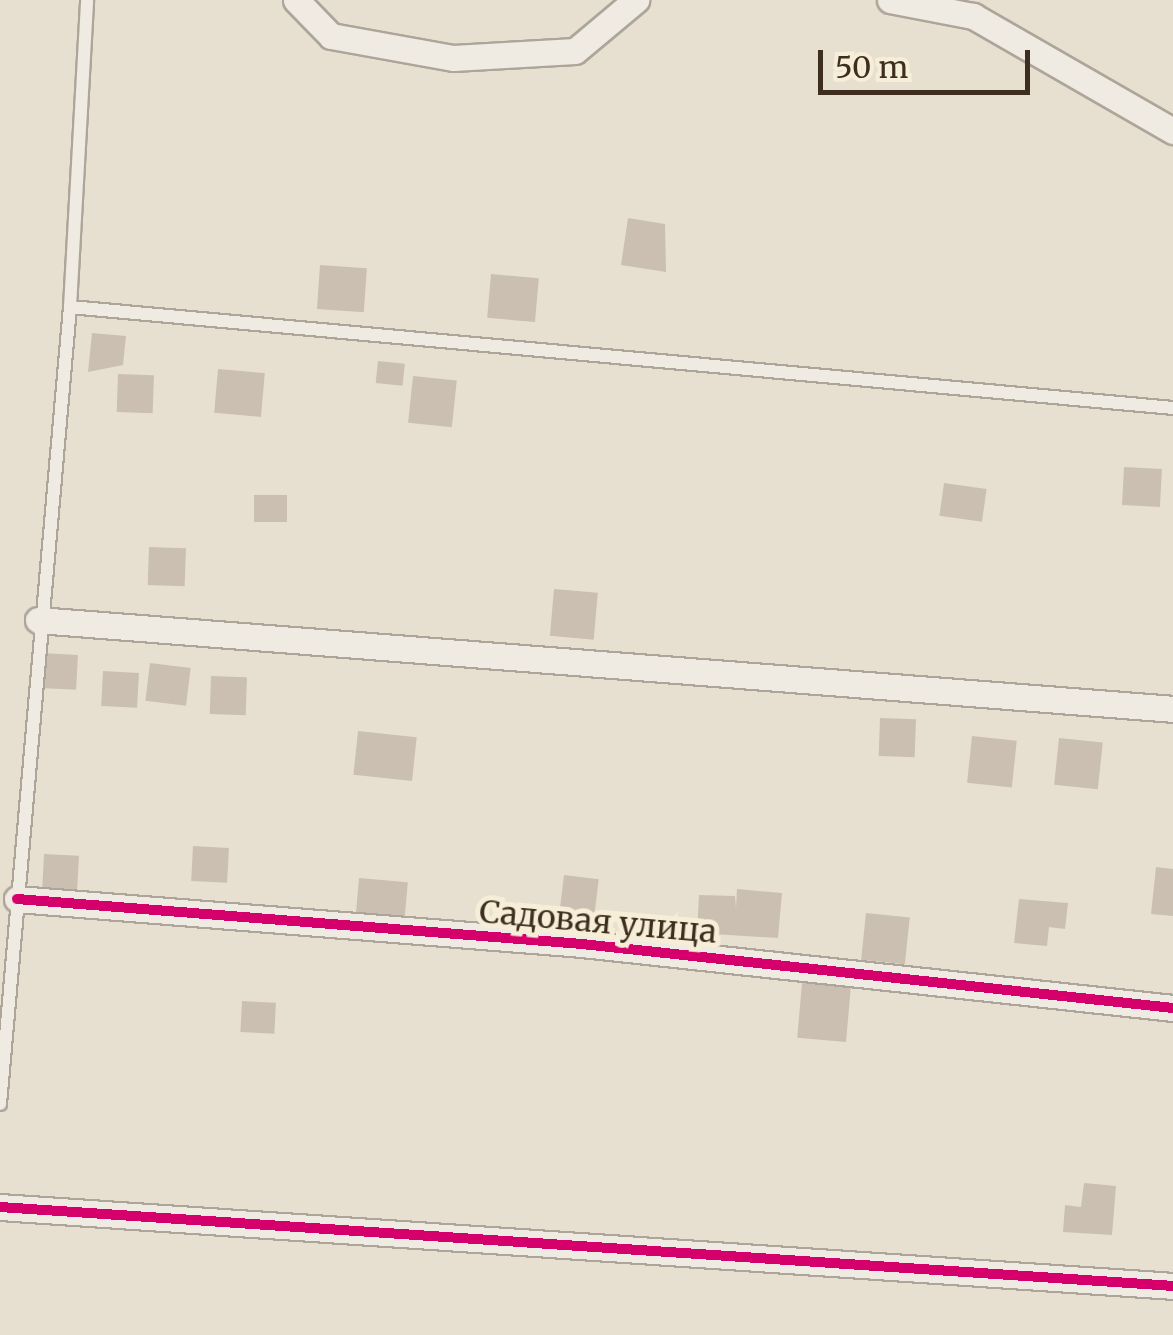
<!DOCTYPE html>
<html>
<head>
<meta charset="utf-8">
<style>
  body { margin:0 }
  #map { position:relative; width:1173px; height:1335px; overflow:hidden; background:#e7e0d1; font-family:Merriweather,serif }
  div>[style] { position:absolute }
  .building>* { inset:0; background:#cbbfb2; transform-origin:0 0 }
  .roads { filter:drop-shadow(2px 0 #ada599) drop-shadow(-2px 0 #ada599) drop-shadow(0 2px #ada599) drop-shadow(0 -2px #ada599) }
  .service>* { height:12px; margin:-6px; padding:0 6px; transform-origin:6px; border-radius:6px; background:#efebe3 }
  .minor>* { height:25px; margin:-12.5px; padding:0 12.5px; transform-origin:12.5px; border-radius:12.5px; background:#efebe3 }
  .cycleway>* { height:10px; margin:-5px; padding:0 5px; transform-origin:5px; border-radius:5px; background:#d6006c }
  span { translate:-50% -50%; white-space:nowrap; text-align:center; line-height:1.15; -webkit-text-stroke:10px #f7eed8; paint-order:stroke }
  .street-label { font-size:32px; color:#3d2e20 }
  .scale { position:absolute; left:818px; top:50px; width:212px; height:45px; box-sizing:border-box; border:5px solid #3d2e20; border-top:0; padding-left:12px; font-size:30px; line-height:35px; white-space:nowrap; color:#3d2e20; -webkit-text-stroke:8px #f7eed8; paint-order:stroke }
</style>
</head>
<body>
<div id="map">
  <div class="building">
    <i style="clip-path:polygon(628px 218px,665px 224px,666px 272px,621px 265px)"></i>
    <i style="left:320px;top:265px;width:47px;height:44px;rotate:4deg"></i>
    <i style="left:491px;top:274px;width:48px;height:44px;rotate:5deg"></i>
    <i style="clip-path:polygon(92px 333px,126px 336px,123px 365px,88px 372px)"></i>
    <i style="left:378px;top:361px;width:27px;height:22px;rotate:6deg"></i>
    <i style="left:218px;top:369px;width:47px;height:44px;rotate:5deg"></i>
    <i style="left:118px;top:374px;width:36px;height:38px;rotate:2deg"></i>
    <i style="left:413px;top:376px;width:44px;height:47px;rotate:6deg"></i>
    <i style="left:1124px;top:467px;width:38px;height:38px;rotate:3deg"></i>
    <i style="left:944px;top:483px;width:43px;height:33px;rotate:8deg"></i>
    <i style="left:254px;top:495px;width:33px;height:27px"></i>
    <i style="left:149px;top:547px;width:37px;height:38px;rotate:2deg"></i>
    <i style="left:554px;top:589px;width:44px;height:47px;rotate:5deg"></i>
    <i style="left:42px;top:653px;width:36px;height:35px;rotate:3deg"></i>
    <i style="left:150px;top:663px;width:41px;height:38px;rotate:7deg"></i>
    <i style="left:103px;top:671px;width:36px;height:35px;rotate:3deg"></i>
    <i style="left:211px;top:676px;width:36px;height:38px;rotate:2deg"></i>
    <i style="left:880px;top:718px;width:36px;height:38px;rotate:2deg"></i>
    <i style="left:358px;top:731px;width:59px;height:44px;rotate:6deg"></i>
    <i style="left:972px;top:736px;width:45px;height:47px;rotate:6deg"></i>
    <i style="left:1059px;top:738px;width:44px;height:47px;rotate:6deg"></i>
    <i style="left:193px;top:846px;width:36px;height:35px;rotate:3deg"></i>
    <i style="left:44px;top:854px;width:35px;height:36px;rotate:3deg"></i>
    <i style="clip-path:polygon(1156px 867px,1173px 869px,1173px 916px,1151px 914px)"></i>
    <i style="left:564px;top:875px;width:35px;height:53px;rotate:7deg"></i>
    <i style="left:359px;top:878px;width:49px;height:37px;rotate:5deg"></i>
    <i style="clip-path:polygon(737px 889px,782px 893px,778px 938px,697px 933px,699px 895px,735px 896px,736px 908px)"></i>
    <i style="clip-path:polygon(1019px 899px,1068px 903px,1065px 929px,1049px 927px,1047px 946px,1014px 943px)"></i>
    <i style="left:866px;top:913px;width:44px;height:47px;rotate:6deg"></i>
    <i style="left:802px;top:983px;width:49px;height:55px;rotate:5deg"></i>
    <i style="left:242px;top:1001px;width:34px;height:31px;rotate:3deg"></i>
    <i style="clip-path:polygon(1084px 1183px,1116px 1186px,1112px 1235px,1063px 1232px,1065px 1205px,1081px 1207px)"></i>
  </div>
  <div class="roads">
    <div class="service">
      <i style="left:70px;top:307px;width:1108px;rotate:5.23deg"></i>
      <i style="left:0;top:1104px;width:800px;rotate:-84.98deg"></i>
      <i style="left:70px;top:307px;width:307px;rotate:-86.8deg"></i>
    </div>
    <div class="minor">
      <i style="left:296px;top:0;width:50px;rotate:45.8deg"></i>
      <i style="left:331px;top:36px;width:124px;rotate:10.2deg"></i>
      <i style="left:453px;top:58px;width:122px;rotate:-3.3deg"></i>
      <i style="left:575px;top:51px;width:80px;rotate:-39.9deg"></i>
      <i style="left:890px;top:0;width:85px;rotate:10.9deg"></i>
      <i style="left:973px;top:16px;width:231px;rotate:29.9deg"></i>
      <i style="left:38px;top:620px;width:1138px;rotate:4.48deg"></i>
      <i style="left:17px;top:899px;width:567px;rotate:4.55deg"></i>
      <i style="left:582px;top:944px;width:594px;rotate:6.18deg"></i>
      <i style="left:0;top:1207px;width:1176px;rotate:3.85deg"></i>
    </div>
  </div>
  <div class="cycleway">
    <i style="left:17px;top:899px;width:567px;rotate:4.55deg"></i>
    <i style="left:582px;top:944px;width:594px;rotate:6.18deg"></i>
    <i style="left:0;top:1207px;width:1176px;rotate:3.85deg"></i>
  </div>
  <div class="street-label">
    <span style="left:598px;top:922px;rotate:5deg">Садовая улица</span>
  </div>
  <div class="scale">50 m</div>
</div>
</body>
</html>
